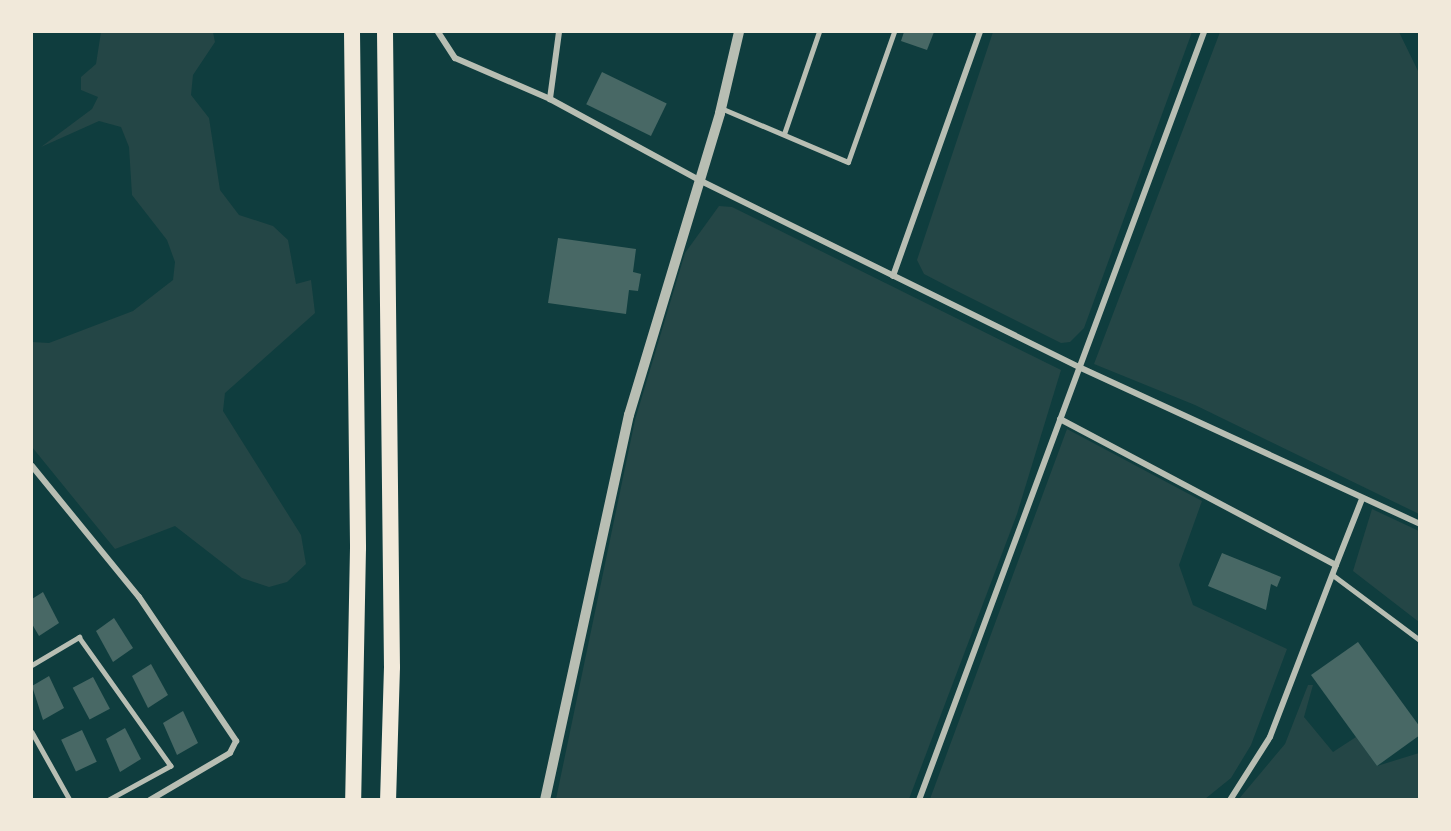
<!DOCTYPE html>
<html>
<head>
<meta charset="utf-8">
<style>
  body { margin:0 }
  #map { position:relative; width:1451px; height:831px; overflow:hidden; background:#0f3d3e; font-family:Lato,sans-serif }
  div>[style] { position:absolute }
  .green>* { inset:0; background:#244646 }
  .building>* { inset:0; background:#486865; transform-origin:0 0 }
  .service>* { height:4.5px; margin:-2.25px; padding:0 2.25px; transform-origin:2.25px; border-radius:2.25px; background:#b8beb3 }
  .minor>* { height:6px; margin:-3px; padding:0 3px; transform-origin:3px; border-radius:3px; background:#b8beb3 }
  .tertiary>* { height:10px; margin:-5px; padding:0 5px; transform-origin:5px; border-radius:5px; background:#b8beb3 }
  .trunk>* { height:16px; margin:-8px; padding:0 8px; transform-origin:8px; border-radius:8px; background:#f1e9da }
  span { translate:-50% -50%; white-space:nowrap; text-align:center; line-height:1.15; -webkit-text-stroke:6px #f1e9da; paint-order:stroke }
  .frame { position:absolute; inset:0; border:33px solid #f1e9da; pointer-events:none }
</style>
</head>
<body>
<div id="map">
  <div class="green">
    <i style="clip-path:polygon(101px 32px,213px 32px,215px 42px,193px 75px,191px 95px,209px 118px,220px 190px,239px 215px,273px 226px,288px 240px,296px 284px,311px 280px,315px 313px,225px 393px,223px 411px,301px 535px,306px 564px,287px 582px,269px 587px,242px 578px,175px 526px,115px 549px,32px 447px,32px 342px,49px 343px,133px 311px,173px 280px,175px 262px,167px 240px,132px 195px,129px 147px,121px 127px,99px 121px,41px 147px,92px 109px,98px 97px,81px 90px,81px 77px,96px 64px)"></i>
    <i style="clip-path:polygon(993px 32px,1192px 32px,1084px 328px,1070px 342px,1061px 343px,951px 288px,924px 274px,917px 260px)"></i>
    <i style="clip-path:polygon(1220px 32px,1399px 32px,1419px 73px,1419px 514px,1195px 405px,1094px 364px)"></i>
    <i style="clip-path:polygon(719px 206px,732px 207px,1061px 370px,1017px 514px,909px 799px,556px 799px,635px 420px,685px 253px)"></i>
    <i style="clip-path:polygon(1067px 429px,1202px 501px,1179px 565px,1193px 605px,1287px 649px,1251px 745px,1231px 778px,1205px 799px,930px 799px)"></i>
    <i style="clip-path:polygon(1372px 509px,1419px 531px,1419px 622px,1353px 571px)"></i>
    <i style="clip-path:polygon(1308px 685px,1313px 685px,1304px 717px,1333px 752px,1356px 737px,1377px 766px,1419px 753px,1419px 799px,1238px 800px,1285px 744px)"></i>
  </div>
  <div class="building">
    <i style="clip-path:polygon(904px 32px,934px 32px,927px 50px,901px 41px)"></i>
    <i style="left:602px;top:72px;width:72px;height:36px;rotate:26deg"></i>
    <i style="clip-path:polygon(558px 238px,636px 249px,633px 272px,641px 274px,638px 291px,629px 290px,626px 314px,548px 303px)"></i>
    <i style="clip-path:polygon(1222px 553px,1281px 577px,1277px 587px,1271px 584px,1266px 610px,1208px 586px)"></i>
    <i style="clip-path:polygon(43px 592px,59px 623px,39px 636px,32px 624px,32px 599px)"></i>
    <i style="clip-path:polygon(114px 618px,133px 648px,113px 662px,96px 631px)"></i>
    <i style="clip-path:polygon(1358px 642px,1420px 727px,1420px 735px,1377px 766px,1311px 675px)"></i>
    <i style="clip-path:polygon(151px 664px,168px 695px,148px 708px,132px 676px)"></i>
    <i style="clip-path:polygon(49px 676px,64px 708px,43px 720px,32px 686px)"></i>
    <i style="left:93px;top:677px;width:36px;height:23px;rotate:62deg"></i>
    <i style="clip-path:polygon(183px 711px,198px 743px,177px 755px,163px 723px)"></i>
    <i style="clip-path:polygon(125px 728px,141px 759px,120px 772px,106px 739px)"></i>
    <i style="left:82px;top:730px;width:35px;height:23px;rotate:65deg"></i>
  </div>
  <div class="service">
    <i style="left:721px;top:108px;width:138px;rotate:23deg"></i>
    <i style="left:848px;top:162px;width:138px;rotate:-70.5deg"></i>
    <i style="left:784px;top:134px;width:108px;rotate:-71.1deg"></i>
    <i style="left:1333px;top:575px;width:109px;rotate:36.8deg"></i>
    <i style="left:32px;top:665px;width:55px;rotate:-30.8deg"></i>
    <i style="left:79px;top:637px;width:158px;rotate:54.5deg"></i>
    <i style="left:171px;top:766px;width:71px;rotate:151.3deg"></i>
    <i style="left:32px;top:732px;width:78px;rotate:60.8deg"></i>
  </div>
  <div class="minor">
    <i style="left:438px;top:32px;width:31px;rotate:57deg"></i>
    <i style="left:455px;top:58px;width:103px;rotate:23.3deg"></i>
    <i style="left:559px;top:32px;width:68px;rotate:97.7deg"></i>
    <i style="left:550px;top:99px;width:170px;rotate:28.5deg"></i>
    <i style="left:699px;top:180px;width:426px;rotate:26.2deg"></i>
    <i style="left:1081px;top:368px;width:373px;rotate:24.7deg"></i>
    <i style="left:893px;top:276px;width:259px;rotate:-70.4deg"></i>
    <i style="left:1060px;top:419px;width:312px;rotate:27.9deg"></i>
    <i style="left:1336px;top:565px;width:184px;rotate:111deg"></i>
    <i style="left:1270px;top:737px;width:75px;rotate:122.4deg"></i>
    <i style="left:32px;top:466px;width:169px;rotate:50.8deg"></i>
    <i style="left:139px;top:597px;width:174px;rotate:56deg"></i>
    <i style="left:236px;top:741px;width:13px;rotate:117deg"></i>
    <i style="left:230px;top:753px;width:93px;rotate:149.6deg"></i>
    <i style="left:1336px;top:565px;width:71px;rotate:-68.5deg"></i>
    <i style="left:919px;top:800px;width:819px;rotate:-69.64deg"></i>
  </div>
  <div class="tertiary">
    <i style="left:545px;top:800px;width:394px;rotate:-77.7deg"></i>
    <i style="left:629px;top:415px;width:315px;rotate:-73.2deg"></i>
    <i style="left:720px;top:113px;width:83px;rotate:-76.8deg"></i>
  </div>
  <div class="trunk">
    <i style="left:352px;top:32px;width:516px;rotate:89.33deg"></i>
    <i style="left:358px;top:548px;width:252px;rotate:91.1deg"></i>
    <i style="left:385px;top:32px;width:635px;rotate:89.37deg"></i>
    <i style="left:392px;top:667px;width:133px;rotate:91.7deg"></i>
  </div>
  <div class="frame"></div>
</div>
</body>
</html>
